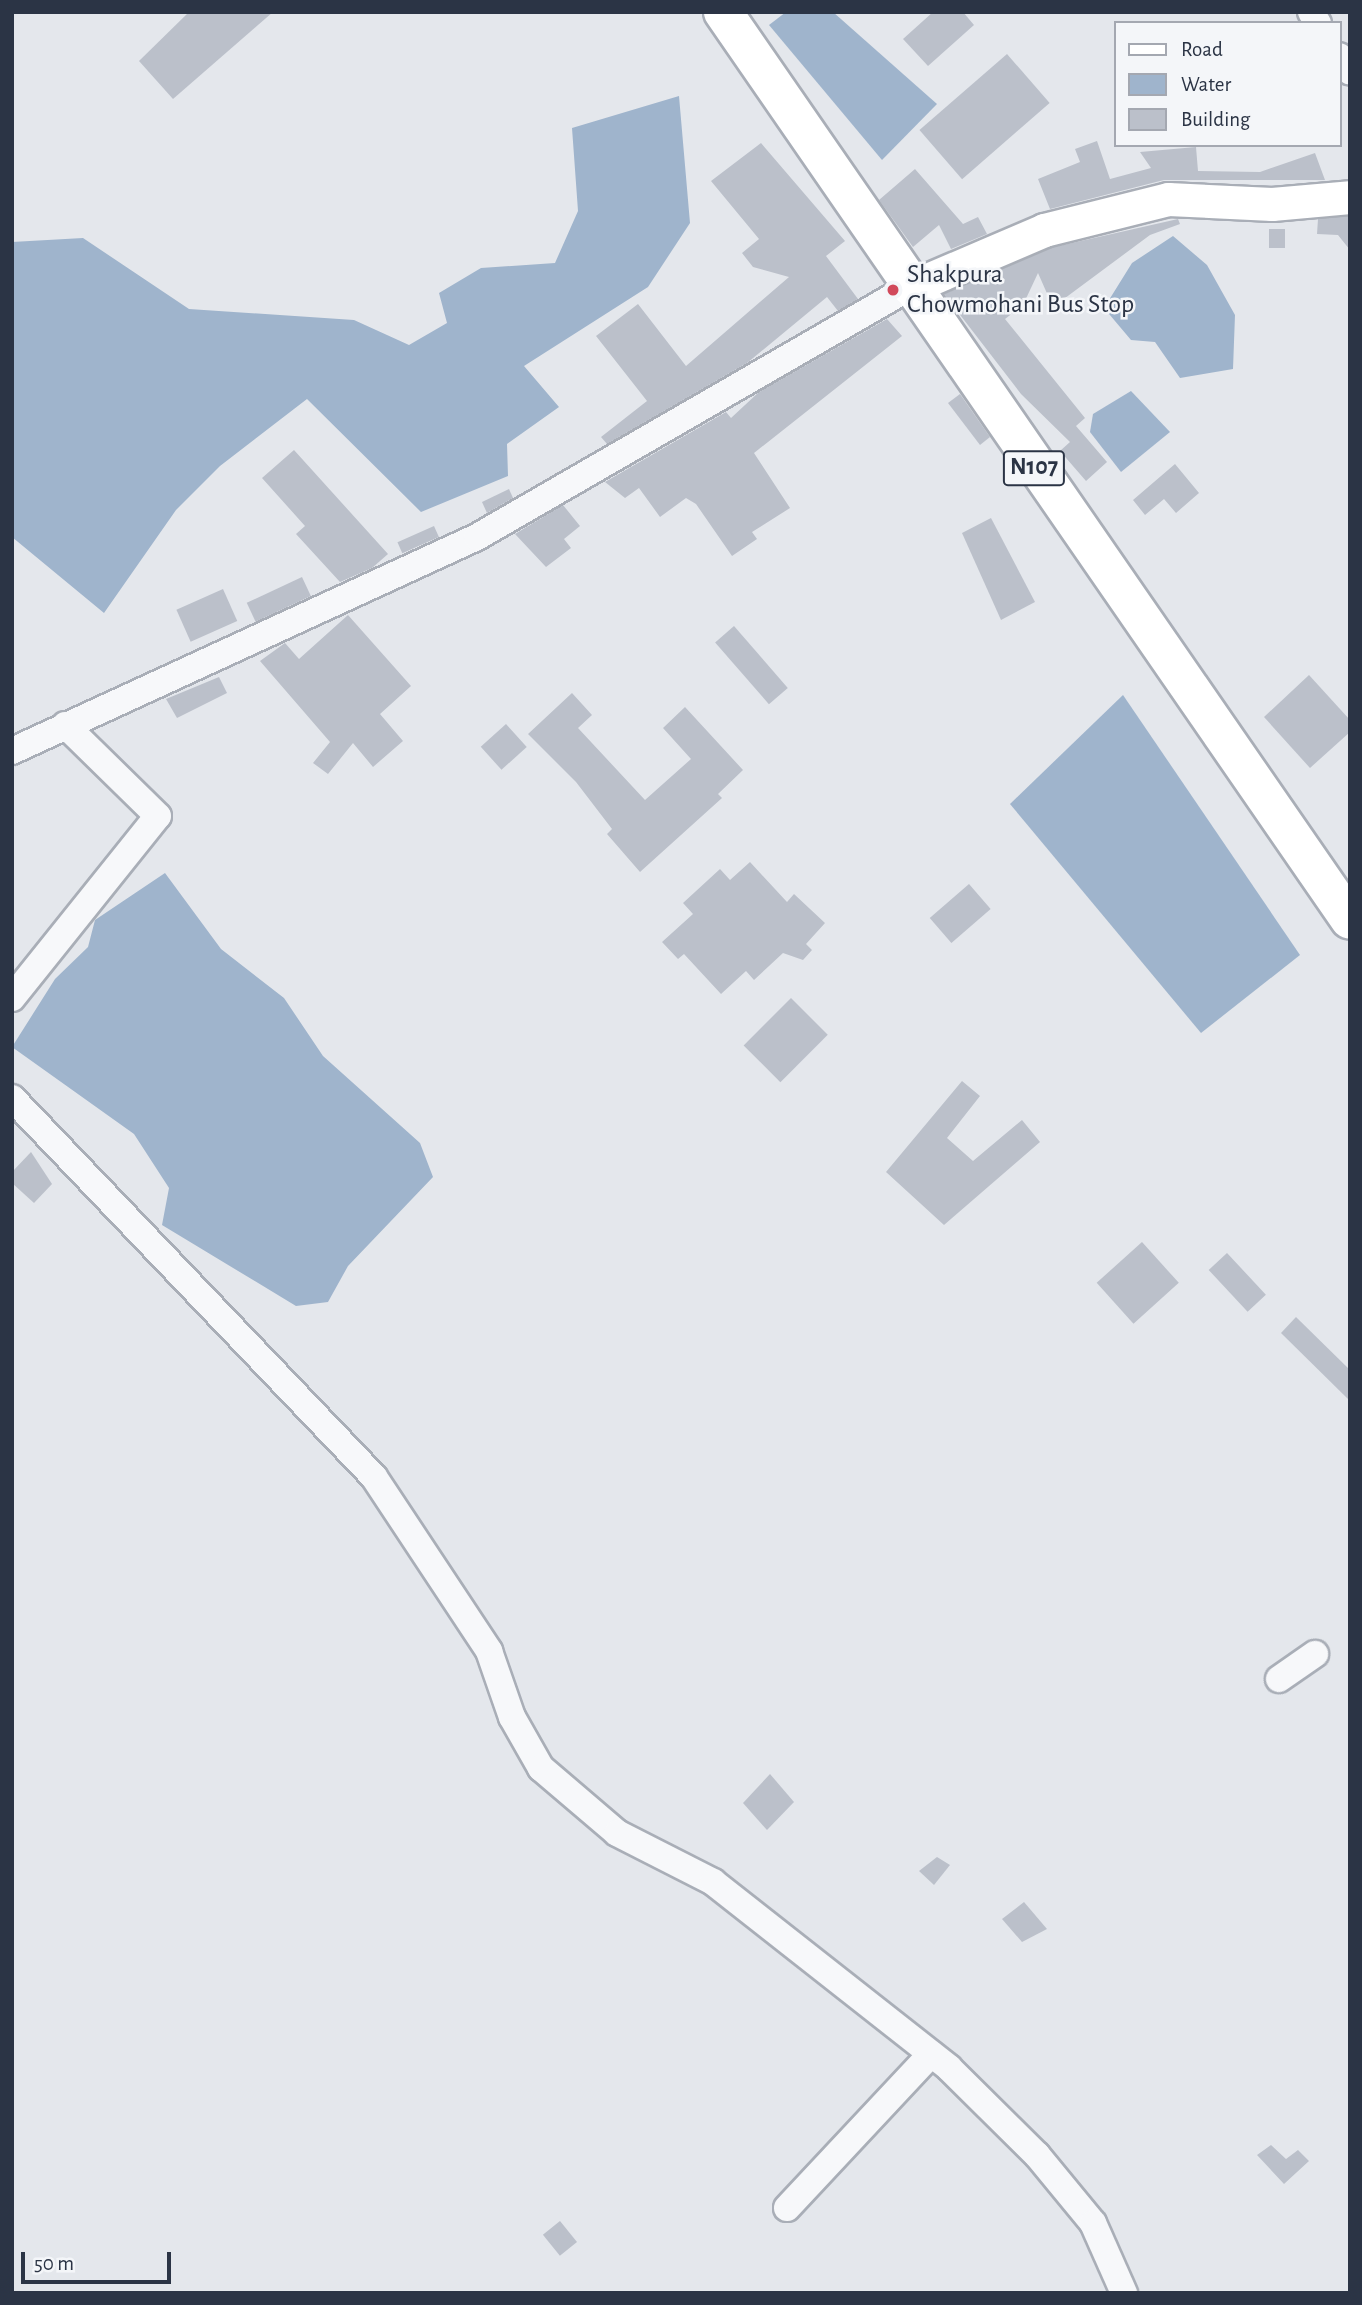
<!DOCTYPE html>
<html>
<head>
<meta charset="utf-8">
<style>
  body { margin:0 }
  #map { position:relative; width:1362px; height:2305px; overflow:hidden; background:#e4e7ec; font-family:"Alegreya Sans",sans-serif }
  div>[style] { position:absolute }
  .water>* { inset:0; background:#9fb4cc }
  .building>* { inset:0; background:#bbc0ca; transform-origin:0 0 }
  .roads { filter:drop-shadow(2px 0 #a9aeb7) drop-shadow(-2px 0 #a9aeb7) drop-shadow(0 2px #a9aeb7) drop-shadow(0 -2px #a9aeb7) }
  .minor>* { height:26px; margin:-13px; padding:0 13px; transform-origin:13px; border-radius:13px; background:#f7f8fa }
  .major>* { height:33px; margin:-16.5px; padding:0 16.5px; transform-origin:16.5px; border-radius:16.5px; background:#fff }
  .highway>* { height:38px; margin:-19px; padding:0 19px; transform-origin:19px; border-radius:19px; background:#fff }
  .dots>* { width:19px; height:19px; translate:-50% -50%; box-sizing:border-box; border:4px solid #f4f6f9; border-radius:50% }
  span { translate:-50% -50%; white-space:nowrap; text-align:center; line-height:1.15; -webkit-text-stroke:5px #f4f6f9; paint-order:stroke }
  .shield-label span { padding:2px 5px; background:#f4f6f9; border:2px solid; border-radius:5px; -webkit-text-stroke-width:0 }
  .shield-label { font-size:24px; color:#2b3445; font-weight:700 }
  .poi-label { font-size:26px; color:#2b3445 }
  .left { translate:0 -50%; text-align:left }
  .frame { position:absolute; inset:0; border:14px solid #2b3445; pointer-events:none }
  .legend { position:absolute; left:1114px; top:21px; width:228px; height:126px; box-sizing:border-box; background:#f4f6f9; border:2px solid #a4a8b1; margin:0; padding:9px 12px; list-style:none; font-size:21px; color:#2b3445 }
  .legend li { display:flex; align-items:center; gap:14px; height:35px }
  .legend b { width:35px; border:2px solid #a4a8b1 }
  .scale { position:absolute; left:21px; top:2252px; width:150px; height:32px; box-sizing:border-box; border:4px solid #2b3445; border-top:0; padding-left:9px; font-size:21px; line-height:24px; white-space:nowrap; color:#2b3445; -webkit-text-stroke:5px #f4f6f9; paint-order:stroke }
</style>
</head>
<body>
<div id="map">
  <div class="water">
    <i style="clip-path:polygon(786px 12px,833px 12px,937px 104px,882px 160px,769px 25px)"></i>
    <i style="clip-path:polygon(679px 96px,690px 223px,648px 287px,524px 366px,559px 407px,507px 444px,508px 476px,421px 512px,307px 399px,220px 466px,176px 510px,104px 613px,12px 537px,12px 242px,83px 238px,189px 309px,354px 320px,409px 345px,447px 323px,439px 293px,481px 268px,555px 263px,578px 211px,572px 128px)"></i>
    <i style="clip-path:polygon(1173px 236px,1207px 265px,1235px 315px,1233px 369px,1180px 378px,1155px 342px,1131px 340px,1104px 308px,1132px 263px)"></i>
    <i style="clip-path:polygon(1131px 391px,1170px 432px,1121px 472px,1090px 432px,1093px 414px)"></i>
    <i style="clip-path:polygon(1123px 695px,1300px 955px,1201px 1033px,1010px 804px)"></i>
    <i style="clip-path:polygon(165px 873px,221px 949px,284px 998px,323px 1056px,420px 1143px,433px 1177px,348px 1266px,328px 1302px,296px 1306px,162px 1225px,169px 1188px,134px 1134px,12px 1047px,55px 979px,88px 947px,95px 920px)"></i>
  </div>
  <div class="building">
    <i style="clip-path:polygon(189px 12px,273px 12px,173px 99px,139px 61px)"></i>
    <i style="clip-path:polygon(933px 12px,963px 12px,974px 25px,928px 66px,903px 39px)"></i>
    <i style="left:1007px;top:54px;width:65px;height:116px;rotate:49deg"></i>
    <i style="clip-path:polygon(1097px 141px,1110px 179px,1151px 168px,1140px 152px,1196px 147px,1198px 171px,1260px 172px,1315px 153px,1325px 180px,1164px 180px,1050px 209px,1038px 179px,1080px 162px,1075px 149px)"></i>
    <i style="clip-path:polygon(761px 143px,845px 241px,826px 256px,858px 299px,838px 311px,827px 297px,747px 363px,607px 444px,601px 437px,647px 401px,596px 336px,638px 304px,686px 366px,789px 277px,753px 267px,742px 253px,759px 239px,711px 181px)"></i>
    <i style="clip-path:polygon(915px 169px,963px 224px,978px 217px,987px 234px,951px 249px,939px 225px,913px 247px,879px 200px)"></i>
    <i style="clip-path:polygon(1350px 216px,1350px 250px,1338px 235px,1317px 234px,1318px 219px)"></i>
    <i style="clip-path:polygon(1178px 219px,1180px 224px,1150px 235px,1053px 307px,1038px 273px,1023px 305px,1005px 319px,1085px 418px,1076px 426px,1107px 462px,1086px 481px,1060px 451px,1070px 442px,1021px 394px,944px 294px,1050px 248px)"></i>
    <i style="left:1269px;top:229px;width:16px;height:19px"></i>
    <i style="clip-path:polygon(887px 319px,902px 336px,754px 453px,790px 508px,752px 532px,757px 539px,732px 556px,696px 504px,686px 498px,660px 517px,639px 488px,625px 498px,605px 482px,726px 412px,731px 418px,759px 392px)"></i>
    <i style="clip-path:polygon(960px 394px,990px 437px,980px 445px,948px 403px)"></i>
    <i style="clip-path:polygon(294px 450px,388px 554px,372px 568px,340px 582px,296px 534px,305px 526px,262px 478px)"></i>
    <i style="clip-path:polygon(1175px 464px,1199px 493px,1176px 513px,1164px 499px,1145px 515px,1133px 500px)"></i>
    <i style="clip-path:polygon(509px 489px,513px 498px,487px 513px,482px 502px)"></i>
    <i style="clip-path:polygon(563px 505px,580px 526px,564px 539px,571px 548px,546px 567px,515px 534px)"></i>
    <i style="clip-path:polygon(991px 518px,1035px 602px,1001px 620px,962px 533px)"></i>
    <i style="left:434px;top:526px;width:12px;height:40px;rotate:66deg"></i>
    <i style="left:302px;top:577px;width:21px;height:61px;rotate:65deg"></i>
    <i style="left:223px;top:589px;width:35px;height:51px;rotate:66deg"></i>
    <i style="clip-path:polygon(348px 615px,411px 686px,380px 714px,403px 741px,373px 767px,353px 743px,328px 774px,313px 763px,330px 742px,260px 661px,285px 643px,299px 659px)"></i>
    <i style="left:734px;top:626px;width:82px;height:25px;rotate:49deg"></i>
    <i style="clip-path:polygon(1309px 675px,1350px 720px,1350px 732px,1310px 768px,1264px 717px)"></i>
    <i style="clip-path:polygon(219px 677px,227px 693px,177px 718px,166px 699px)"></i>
    <i style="clip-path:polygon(572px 693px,592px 715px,578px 728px,645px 800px,691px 759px,663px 728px,685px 707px,743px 770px,718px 794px,722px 798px,640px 872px,607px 834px,612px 829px,576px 782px,528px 734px)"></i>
    <i style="left:506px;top:724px;width:31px;height:34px;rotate:48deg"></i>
    <i style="clip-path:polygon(750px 862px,787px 902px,794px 894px,825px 923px,806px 944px,812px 950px,803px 960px,783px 953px,754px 980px,746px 971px,721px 994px,684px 954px,678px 959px,662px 942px,693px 914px,683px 903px,720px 869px,730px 880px)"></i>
    <i style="left:969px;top:884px;width:33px;height:52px;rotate:49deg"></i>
    <i style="left:791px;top:998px;width:52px;height:67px;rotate:45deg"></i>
    <i style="clip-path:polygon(962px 1081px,980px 1096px,947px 1138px,973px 1161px,1022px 1120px,1040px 1142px,944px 1225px,886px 1172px)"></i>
    <i style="clip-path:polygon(31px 1152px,52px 1184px,34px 1203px,12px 1183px,12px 1172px)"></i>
    <i style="left:1142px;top:1242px;width:55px;height:61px;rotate:48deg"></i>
    <i style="left:1227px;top:1253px;width:57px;height:25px;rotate:47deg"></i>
    <i style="clip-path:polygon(1296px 1317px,1350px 1370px,1350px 1401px,1281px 1333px)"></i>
    <i style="clip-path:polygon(770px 1774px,794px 1802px,767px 1830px,743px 1803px)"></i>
    <i style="clip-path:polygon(937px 1857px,950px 1865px,934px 1885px,919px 1871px)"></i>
    <i style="clip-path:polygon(1024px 1902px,1047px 1929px,1022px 1942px,1002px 1919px)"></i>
    <i style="clip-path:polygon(1271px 2145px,1286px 2159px,1298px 2150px,1309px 2161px,1284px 2184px,1257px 2155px)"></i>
    <i style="left:560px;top:2221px;width:27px;height:22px;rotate:51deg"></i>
  </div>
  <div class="roads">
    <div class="minor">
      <i style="left:1311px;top:12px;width:13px;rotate:58deg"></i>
      <i style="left:1339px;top:56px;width:19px;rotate:55deg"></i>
      <i style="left:12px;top:751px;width:512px;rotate:-24.71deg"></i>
      <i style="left:477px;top:537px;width:499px;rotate:-30deg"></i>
      <i style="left:12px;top:998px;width:233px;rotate:-51.3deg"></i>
      <i style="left:158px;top:816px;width:130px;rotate:-135.6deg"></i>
      <i style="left:12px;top:1098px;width:524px;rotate:46.31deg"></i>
      <i style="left:374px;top:1477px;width:209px;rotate:56.5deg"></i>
      <i style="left:489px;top:1651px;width:70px;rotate:70.8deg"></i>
      <i style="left:512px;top:1717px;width:59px;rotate:60.4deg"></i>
      <i style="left:541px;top:1768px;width:100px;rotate:40.5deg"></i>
      <i style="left:617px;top:1833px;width:108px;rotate:27deg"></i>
      <i style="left:713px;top:1882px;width:300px;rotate:38.2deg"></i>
      <i style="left:949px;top:2068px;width:124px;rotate:44.7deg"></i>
      <i style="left:1037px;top:2155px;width:88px;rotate:50.5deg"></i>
      <i style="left:1093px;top:2223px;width:77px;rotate:66.1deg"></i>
      <i style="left:1279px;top:1679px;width:44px;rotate:-34.8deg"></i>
      <i style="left:787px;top:2208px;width:211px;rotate:-46.9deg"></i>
    </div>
    <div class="major">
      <i style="left:909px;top:288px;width:147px;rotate:-23.2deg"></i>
      <i style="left:1044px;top:230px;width:128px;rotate:-14deg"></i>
      <i style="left:1168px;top:199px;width:104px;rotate:2.8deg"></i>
      <i style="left:1272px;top:204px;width:78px;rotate:-5.1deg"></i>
    </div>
    <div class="highway">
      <i style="left:723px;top:12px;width:1103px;rotate:55.37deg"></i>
    </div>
  </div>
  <div class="dots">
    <i style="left:893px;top:290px;background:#d1495b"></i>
  </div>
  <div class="shield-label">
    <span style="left:1034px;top:468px">N107</span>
  </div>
  <div class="poi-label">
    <span class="left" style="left:907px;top:290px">Shakpura<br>Chowmohani Bus Stop</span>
  </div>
  <div class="frame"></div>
  <ul class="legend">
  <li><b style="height:9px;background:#fff"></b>Road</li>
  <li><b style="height:19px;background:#9fb4cc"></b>Water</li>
  <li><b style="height:19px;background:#bbc0ca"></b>Building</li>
  </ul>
  <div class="scale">50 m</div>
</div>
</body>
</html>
